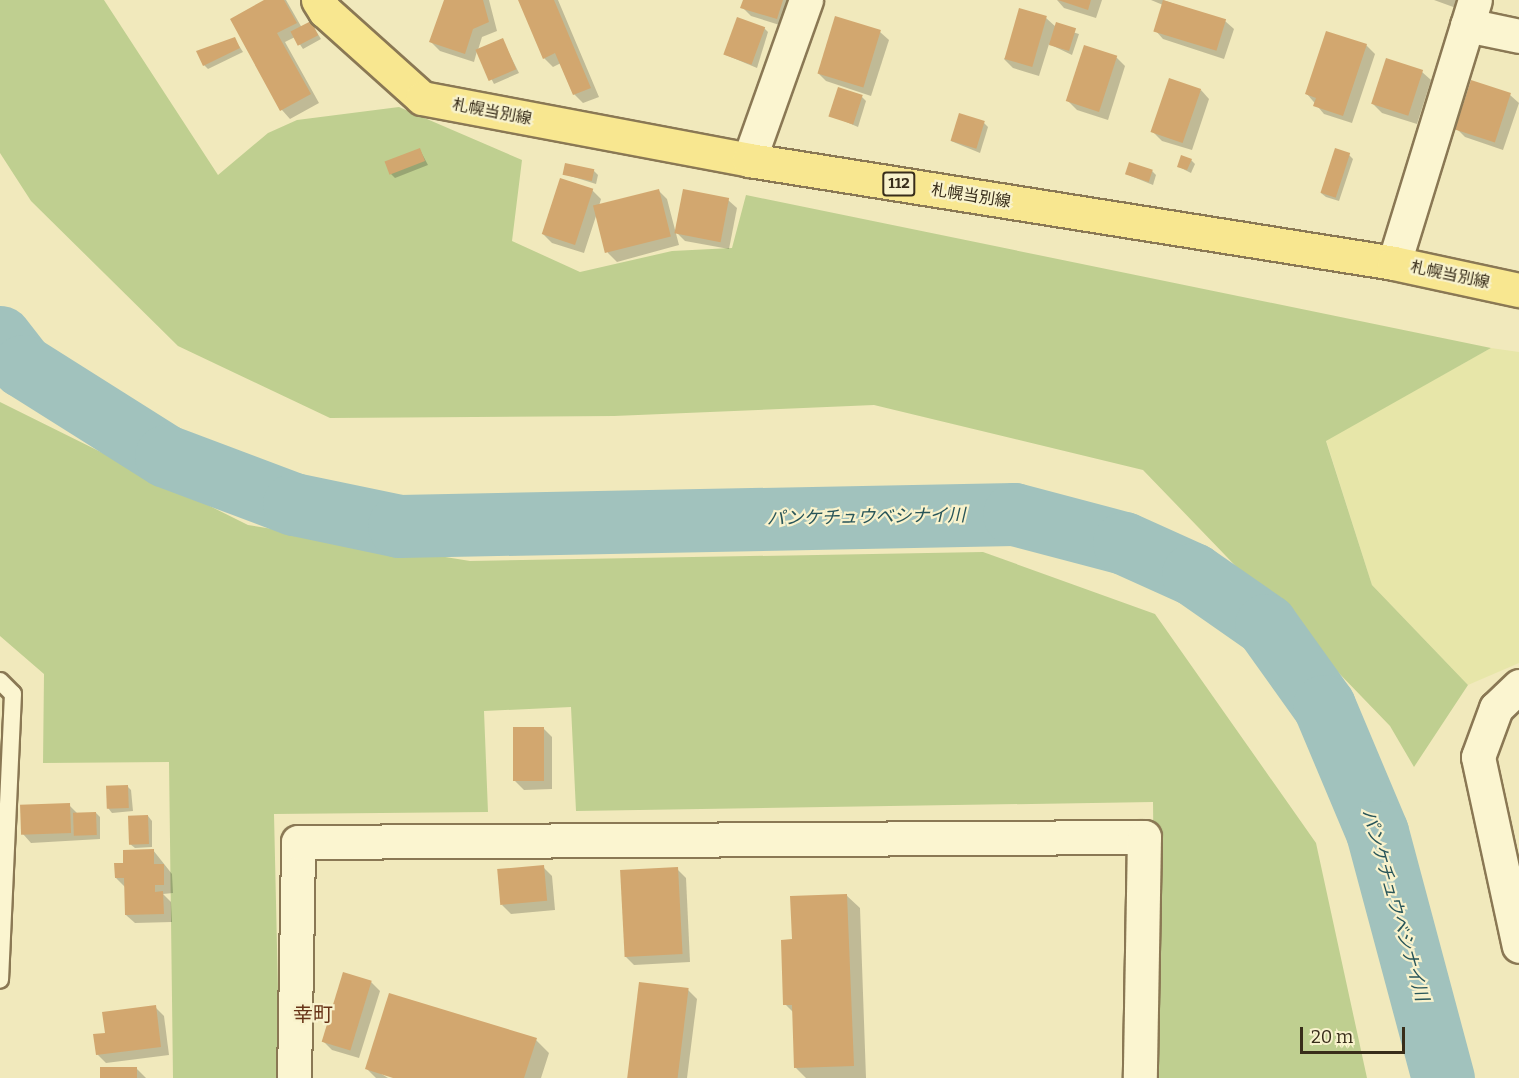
<!DOCTYPE html>
<html>
<head>
<meta charset="utf-8">
<style>
  body { margin:0 }
  #map { position:relative; width:1519px; height:1078px; overflow:hidden; background:#f1e9bc; font-family:Bitter,"Noto Sans JP",serif }
  div>[style] { position:absolute }
  .farmland>* { inset:0; background:#e7e6a9 }
  .green>* { inset:0; background:#bfcf90 }
  .shadow>* { inset:0; background:#0003 }
  .river>* { height:63px; margin:-31.5px; padding:0 31.5px; transform-origin:31.5px; border-radius:31.5px; background:#a1c2bd }
  .building>* { inset:0; background:#d2a76f; transform-origin:0 0 }
  .roads { filter:drop-shadow(2px 0 #8a7854) drop-shadow(-2px 0 #8a7854) drop-shadow(0 2px #8a7854) drop-shadow(0 -2px #8a7854) }
  .lane>* { height:16px; margin:-8px; padding:0 8px; transform-origin:8px; border-radius:8px; background:#fbf5d0 }
  .street>* { height:33px; margin:-16.5px; padding:0 16.5px; transform-origin:16.5px; border-radius:16.5px; background:#fbf5d0 }
  .primary>* { height:33px; margin:-16.5px; padding:0 16.5px; transform-origin:16.5px; border-radius:16.5px; background:#f8e790 }
  span { translate:-50% -50%; white-space:nowrap; text-align:center; line-height:1.15; -webkit-text-stroke:4.5px #f8f2cc; paint-order:stroke }
  .shield-label span { padding:2px 4px; background:#f8f2cc; border:2px solid; border-radius:4px; -webkit-text-stroke-width:0 }
  .shield-label { font-size:15px; color:#382d1a; font-weight:700 }
  .street-label { font-size:16px; color:#382d1a }
  .water-label { font-size:18px; color:#285559; font-style:italic }
  .quarter-label { font-size:20px; color:#673317 }
  .scale { position:absolute; left:1300px; top:1027px; width:105px; height:27px; box-sizing:border-box; border:3px solid #382d1a; border-top:0; padding-left:8px; font-size:18px; line-height:21px; white-space:nowrap; color:#382d1a; -webkit-text-stroke:4px #f8f2cc; paint-order:stroke }
</style>
</head>
<body>
<div id="map">
  <div class="farmland">
    <i style="clip-path:polygon(1491px 348px,1519px 352px,1519px 663px,1468px 685px,1372px 585px,1326px 440px)"></i>
  </div>
  <div class="green">
    <i style="clip-path:polygon(0 0,104px 0,218px 175px,268px 133px,297px 120px,399px 107px,522px 160px,512px 241px,580px 272px,672px 251px,732px 248px,746px 195px,1491px 348px,1326px 441px,1372px 585px,1468px 685px,1414px 767px,1390px 726px,1143px 470px,874px 405px,614px 416px,330px 418px,178px 346px,31px 201px,0 153px)"></i>
    <i style="clip-path:polygon(0 402px,248px 525px,470px 561px,983px 552px,1155px 614px,1316px 843px,1367px 1078px,1156px 1078px,1153px 802px,576px 811px,571px 707px,484px 711px,488px 812px,274px 814px,280px 1078px,173px 1078px,169px 762px,43px 763px,44px 674px,0 636px)"></i>
  </div>
  <div class="shadow">
    <i style="clip-path:polygon(267px 0,286px 0,302px 28px,311px 23px,321px 39px,303px 49px,295px 37px,285px 42px,319px 103px,290px 119px,282px 110px)"></i>
    <i style="clip-path:polygon(445px 0,489px 0,497px 31px,482px 37px,478px 50px,502px 39px,519px 73px,494px 84px,477px 51px,474px 62px,440px 51px,431px 42px)"></i>
    <i style="clip-path:polygon(522px 0,558px 0,599px 97px,583px 103px,574px 94px,561px 63px,553px 67px,544px 58px)"></i>
    <i style="clip-path:polygon(744px 0,795px 0,786px 27px,751px 16px,742px 7px)"></i>
    <i style="clip-path:polygon(1057px 0,1102px 0,1096px 18px,1064px 8px)"></i>
    <i style="clip-path:polygon(1151px 0,1163px 0,1225px 21px,1234px 29px,1224px 59px,1163px 39px,1155px 30px,1163px 5px)"></i>
    <i style="clip-path:polygon(1434px 0,1459px 0,1456px 8px)"></i>
    <i style="clip-path:polygon(1046px 18px,1056px 27px,1079px 34px,1072px 55px,1049px 44px,1039px 76px,1013px 68px,1004px 59px)"></i>
    <i style="clip-path:polygon(764px 28px,768px 32px,757px 68px,726px 55px)"></i>
    <i style="clip-path:polygon(880px 32px,889px 40px,871px 96px,826px 81px,818px 73px)"></i>
    <i style="clip-path:polygon(234px 38px,243px 52px,208px 69px,204px 65px)"></i>
    <i style="clip-path:polygon(1366px 45px,1375px 54px,1352px 123px,1324px 114px,1307px 94px)"></i>
    <i style="clip-path:polygon(1085px 47px,1117px 58px,1125px 66px,1108px 120px,1077px 110px,1068px 101px)"></i>
    <i style="clip-path:polygon(1422px 72px,1431px 80px,1417px 124px,1382px 113px,1373px 104px)"></i>
    <i style="clip-path:polygon(1201px 90px,1209px 99px,1192px 150px,1162px 141px,1153px 132px)"></i>
    <i style="clip-path:polygon(1510px 95px,1519px 103px,1503px 150px,1465px 137px,1456px 128px)"></i>
    <i style="clip-path:polygon(862px 97px,866px 101px,858px 127px,830px 115px)"></i>
    <i style="clip-path:polygon(984px 123px,988px 127px,980px 153px,951px 141px)"></i>
    <i style="clip-path:polygon(420px 150px,428px 165px,395px 178px,391px 174px,387px 163px)"></i>
    <i style="clip-path:polygon(1349px 155px,1353px 159px,1339px 201px,1326px 197px,1321px 193px)"></i>
    <i style="clip-path:polygon(1191px 160px,1195px 164px,1191px 173px,1179px 167px)"></i>
    <i style="clip-path:polygon(594px 171px,598px 175px,596px 184px,564px 174px)"></i>
    <i style="clip-path:polygon(1152px 171px,1156px 175px,1153px 185px,1126px 174px)"></i>
    <i style="clip-path:polygon(592px 190px,601px 199px,599px 206px,658px 190px,667px 199px,679px 245px,617px 262px,608px 253px,597px 213px,584px 253px,552px 243px,543px 234px)"></i>
    <i style="clip-path:polygon(728px 200px,737px 208px,729px 249px,685px 241px,676px 232px)"></i>
    <i style="clip-path:polygon(543px 728px,552px 737px,552px 789px,524px 790px,515px 781px)"></i>
    <i style="clip-path:polygon(127px 786px,131px 790px,133px 811px,112px 813px,108px 808px)"></i>
    <i style="clip-path:polygon(69px 805px,78px 814px,96px 813px,100px 817px,100px 839px,31px 843px,23px 834px)"></i>
    <i style="clip-path:polygon(148px 816px,152px 821px,152px 847px,135px 848px,130px 844px)"></i>
    <i style="clip-path:polygon(153px 850px,172px 874px,173px 893px,163px 894px,171px 902px,172px 922px,135px 923px,126px 915px,125px 887px,116px 878px,124px 864px)"></i>
    <i style="clip-path:polygon(543px 867px,552px 876px,555px 910px,511px 914px,502px 905px)"></i>
    <i style="clip-path:polygon(677px 869px,686px 878px,690px 962px,634px 965px,625px 956px)"></i>
    <i style="clip-path:polygon(846px 895px,860px 908px,866px 1078px,806px 1078px,796px 1068px,794px 1013px,785px 1004px,793px 941px)"></i>
    <i style="clip-path:polygon(371px 982px,380px 991px,359px 1058px,332px 1050px,323px 1041px)"></i>
    <i style="clip-path:polygon(688px 990px,697px 999px,687px 1078px,629px 1078px)"></i>
    <i style="clip-path:polygon(155px 1007px,164px 1016px,169px 1055px,106px 1063px,97px 1054px,106px 1035px)"></i>
    <i style="clip-path:polygon(536px 1040px,549px 1053px,541px 1078px,398px 1078px,380px 1073px,388px 1078px,376px 1078px,367px 1069px)"></i>
    <i style="clip-path:polygon(137px 1069px,146px 1078px,102px 1078px)"></i>
  </div>
  <div class="river">
    <i style="left:0;top:337px;width:37px;rotate:52deg"></i>
    <i style="left:23px;top:366px;width:169px;rotate:32.2deg"></i>
    <i style="left:166px;top:456px;width:137px;rotate:20.6deg"></i>
    <i style="left:294px;top:504px;width:107px;rotate:11.8deg"></i>
    <i style="left:399px;top:526px;width:615px;rotate:-1.12deg"></i>
    <i style="left:1014px;top:514px;width:114px;rotate:14.8deg"></i>
    <i style="left:1124px;top:543px;width:76px;rotate:24.2deg"></i>
    <i style="left:1193px;top:574px;width:89px;rotate:34.9deg"></i>
    <i style="left:1266px;top:625px;width:100px;rotate:54.4deg"></i>
    <i style="left:1324px;top:706px;width:137px;rotate:67.2deg"></i>
    <i style="left:1377px;top:832px;width:255px;rotate:75deg"></i>
  </div>
  <div class="building">
    <i style="clip-path:polygon(264px 0,284px 0,297px 23px,277px 33px,311px 94px,280px 111px,230px 19px)"></i>
    <i style="clip-path:polygon(444px 0,483px 0,489px 22px,473px 29px,465px 54px,429px 42px)"></i>
    <i style="clip-path:polygon(518px 0,554px 0,591px 88px,573px 95px,555px 53px,543px 59px)"></i>
    <i style="clip-path:polygon(743px 0,783px 0,777px 19px,740px 8px)"></i>
    <i style="clip-path:polygon(1058px 0,1091px 0,1088px 10px)"></i>
    <i style="left:1163px;top:0;width:66px;height:33px;rotate:17deg"></i>
    <i style="left:1019px;top:8px;width:29px;height:53px;rotate:16deg"></i>
    <i style="left:835px;top:16px;width:48px;height:60px;rotate:17deg"></i>
    <i style="left:737px;top:17px;width:30px;height:40px;rotate:20deg"></i>
    <i style="left:311px;top:21px;width:16px;height:23px;rotate:63deg"></i>
    <i style="left:1056px;top:22px;width:21px;height:24px;rotate:17deg"></i>
    <i style="clip-path:polygon(1326px 31px,1367px 44px,1343px 116px,1313px 106px,1316px 98px,1305px 94px)"></i>
    <i style="clip-path:polygon(235px 37px,240px 48px,203px 66px,196px 51px)"></i>
    <i style="left:503px;top:38px;width:34px;height:30px;rotate:67deg"></i>
    <i style="left:1084px;top:45px;width:35px;height:59px;rotate:18deg"></i>
    <i style="left:1386px;top:58px;width:39px;height:48px;rotate:18deg"></i>
    <i style="left:1169px;top:78px;width:34px;height:57px;rotate:19deg"></i>
    <i style="left:1471px;top:80px;width:42px;height:52px;rotate:18deg"></i>
    <i style="left:838px;top:87px;width:26px;height:31px;rotate:18deg"></i>
    <i style="left:959px;top:113px;width:27px;height:29px;rotate:17deg"></i>
    <i style="left:420px;top:148px;width:14px;height:38px;rotate:69deg"></i>
    <i style="left:1335px;top:148px;width:16px;height:47px;rotate:18deg"></i>
    <i style="clip-path:polygon(1181px 155px,1192px 159px,1187px 170px,1177px 167px)"></i>
    <i style="left:1129px;top:162px;width:25px;height:13px;rotate:18deg"></i>
    <i style="left:565px;top:163px;width:30px;height:12px;rotate:12deg"></i>
    <i style="left:560px;top:178px;width:35px;height:59px;rotate:18deg"></i>
    <i style="left:659px;top:189px;width:49px;height:68px;rotate:76deg"></i>
    <i style="left:683px;top:189px;width:47px;height:45px;rotate:11deg"></i>
    <i style="left:513px;top:727px;width:31px;height:54px"></i>
    <i style="left:128px;top:785px;width:23px;height:22px;rotate:88deg"></i>
    <i style="left:70px;top:803px;width:30px;height:50px;rotate:88deg"></i>
    <i style="left:96px;top:812px;width:23px;height:23px;rotate:88deg"></i>
    <i style="left:148px;top:815px;width:29px;height:20px;rotate:88deg"></i>
    <i style="clip-path:polygon(154px 849px,154px 864px,164px 864px,164px 885px,155px 885px,155px 892px,163px 891px,164px 914px,125px 915px,124px 878px,115px 878px,114px 863px,123px 863px,123px 850px)"></i>
    <i style="left:544px;top:865px;width:36px;height:47px;rotate:85deg"></i>
    <i style="left:678px;top:867px;width:87px;height:58px;rotate:87deg"></i>
    <i style="clip-path:polygon(847px 894px,854px 1066px,794px 1068px,792px 1005px,783px 1005px,781px 940px,792px 939px,790px 896px)"></i>
    <i style="left:343px;top:972px;width:30px;height:73px;rotate:17deg"></i>
    <i style="left:639px;top:982px;width:50px;height:97px;rotate:7deg"></i>
    <i style="clip-path:polygon(389px 993px,537px 1038px,524px 1078px,393px 1078px,365px 1069px)"></i>
    <i style="clip-path:polygon(156px 1005px,161px 1047px,96px 1055px,93px 1034px,105px 1033px,102px 1012px)"></i>
    <i style="left:100px;top:1067px;width:37px;height:11px"></i>
  </div>
  <div class="roads">
    <div class="lane">
      <i style="left:0;top:681px;width:18px;rotate:45deg"></i>
      <i style="left:13px;top:694px;width:286px;rotate:92.6deg"></i>
    </div>
    <div class="street">
      <i style="left:1467px;top:25px;width:53px;rotate:11.9deg"></i>
      <i style="left:749px;top:160px;width:170px;rotate:-70.4deg"></i>
      <i style="left:1394px;top:263px;width:275px;rotate:-72.9deg"></i>
      <i style="left:1519px;top:686px;width:32px;rotate:136deg"></i>
      <i style="left:1496px;top:708px;width:52px;rotate:110.2deg"></i>
      <i style="left:1478px;top:757px;width:193px;rotate:77.8deg"></i>
      <i style="left:294px;top:1078px;width:236px;rotate:-89deg"></i>
      <i style="left:298px;top:842px;width:846px;rotate:-0.34deg"></i>
      <i style="left:1144px;top:837px;width:241px;rotate:91deg"></i>
    </div>
    <div class="primary">
      <i style="left:318px;top:0;width:13px;rotate:58deg"></i>
      <i style="left:325px;top:11px;width:130px;rotate:41.9deg"></i>
      <i style="left:422px;top:98px;width:333px;rotate:10.7deg"></i>
      <i style="left:749px;top:160px;width:653px;rotate:9.07deg"></i>
      <i style="left:1394px;top:263px;width:128px;rotate:12.2deg"></i>
    </div>
  </div>
  <div class="shield-label">
    <span style="left:899px;top:184px">112</span>
  </div>
  <div class="street-label">
    <span style="left:492px;top:112px;rotate:11deg">札幌当別線</span>
    <span style="left:971px;top:196px;rotate:9deg">札幌当別線</span>
    <span style="left:1450px;top:275px;rotate:12deg">札幌当別線</span>
  </div>
  <div class="water-label">
    <span style="left:866px;top:517px;rotate:-1deg">パンケチュウベシナイ川</span>
    <span style="left:1395px;top:905px;rotate:74deg">パンケチュウベシナイ川</span>
  </div>
  <div class="quarter-label">
    <span style="left:313px;top:1014px">幸町</span>
  </div>
  <div class="scale">20 m</div>
</div>
</body>
</html>
